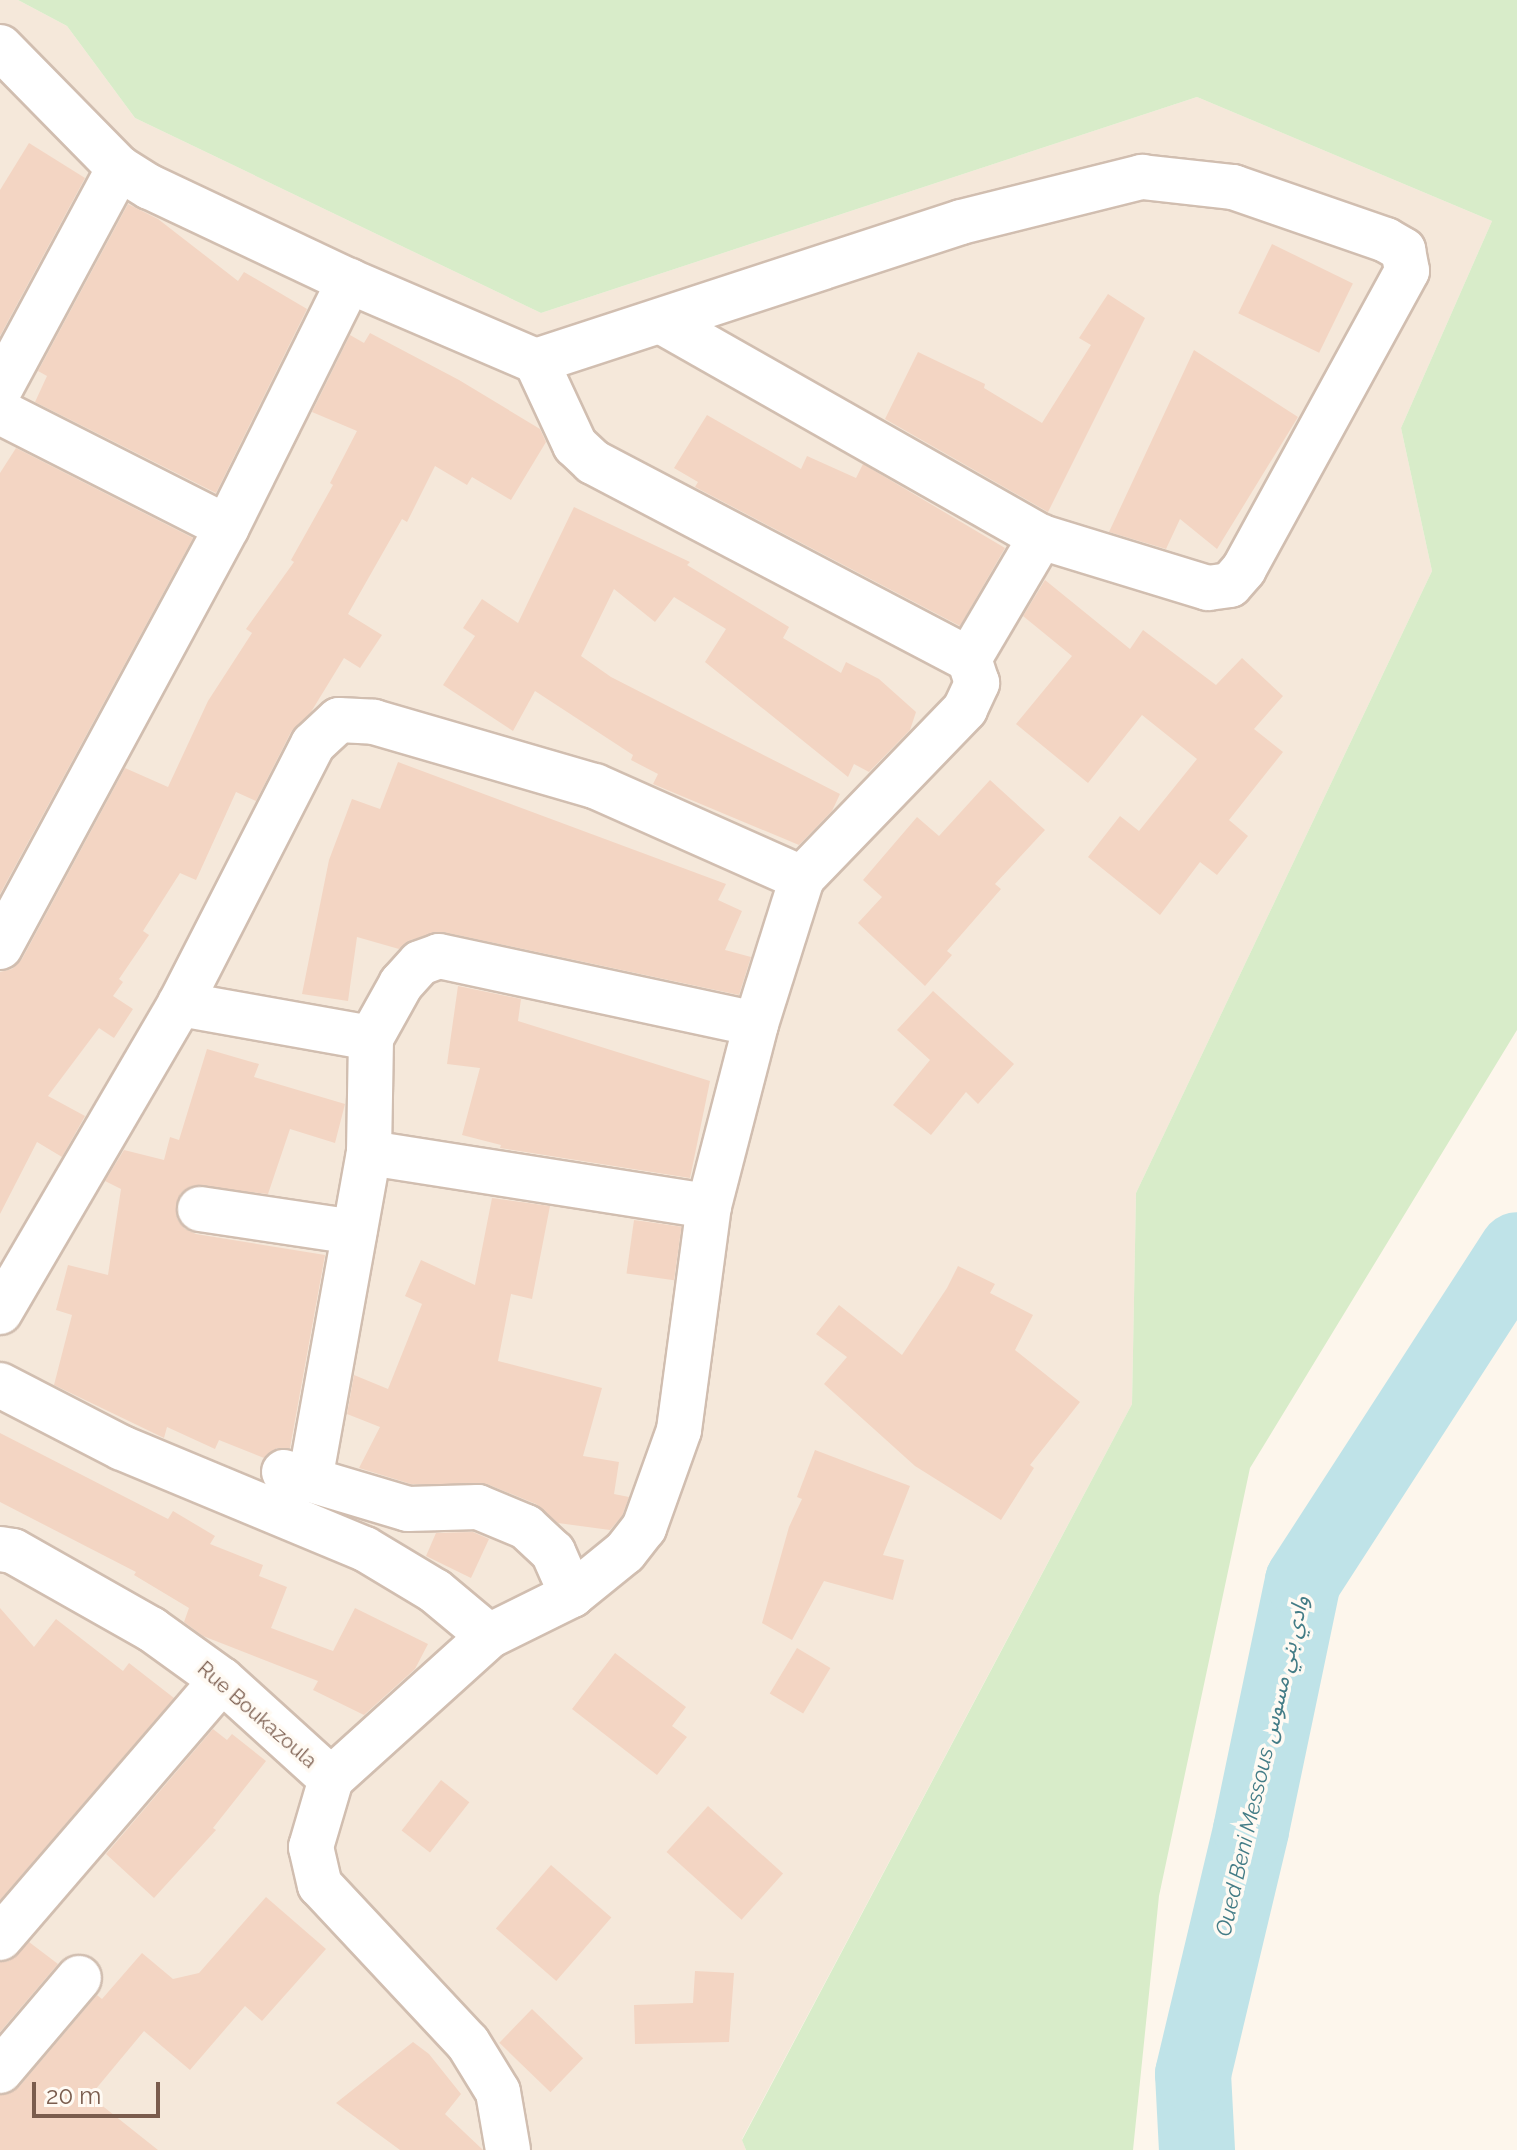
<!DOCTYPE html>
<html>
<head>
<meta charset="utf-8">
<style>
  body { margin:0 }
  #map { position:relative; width:1517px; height:2150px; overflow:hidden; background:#fdf6ec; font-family:Raleway,"Noto Sans Arabic",sans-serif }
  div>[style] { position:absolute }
  .residential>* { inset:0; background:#f5e8da }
  .green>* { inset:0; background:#d8ecc9 }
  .river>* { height:76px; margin:-38px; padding:0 38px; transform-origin:38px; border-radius:38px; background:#bfe3e8 }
  .building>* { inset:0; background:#f3d5c3; transform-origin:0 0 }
  .roads { filter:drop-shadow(2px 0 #d1beb0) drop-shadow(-2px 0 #d1beb0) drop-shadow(0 2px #d1beb0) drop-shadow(0 -2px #d1beb0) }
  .minor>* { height:44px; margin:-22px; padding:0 22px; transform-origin:22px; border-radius:22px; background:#fff }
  span { translate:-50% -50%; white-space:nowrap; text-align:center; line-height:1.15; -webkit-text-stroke:7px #fffaf3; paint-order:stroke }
  .street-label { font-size:20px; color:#7a5c4d }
  .water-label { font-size:22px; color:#437c86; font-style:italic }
  .scale { position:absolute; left:32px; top:2082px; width:128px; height:36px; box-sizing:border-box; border:4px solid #7a5c4d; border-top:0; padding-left:10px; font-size:24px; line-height:28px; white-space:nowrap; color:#7a5c4d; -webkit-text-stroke:6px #fffaf3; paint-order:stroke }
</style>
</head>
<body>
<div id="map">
  <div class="residential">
    <i style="clip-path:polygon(0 0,18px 0,67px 26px,135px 118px,541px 313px,1197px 97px,1492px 221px,1401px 428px,1432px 571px,1136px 1193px,1132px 1404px,742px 2139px,746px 2150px,0 2150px)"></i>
  </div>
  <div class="green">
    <i style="clip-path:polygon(18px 0,1517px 0,1517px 1030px,1250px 1468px,1159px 1896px,1133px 2150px,746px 2150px,742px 2140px,1132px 1404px,1136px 1193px,1432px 571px,1401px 428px,1492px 221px,1197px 97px,541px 313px,135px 118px,67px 26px)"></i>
  </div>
  <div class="river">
    <i style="left:1197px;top:2150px;width:76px;rotate:-93deg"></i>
    <i style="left:1193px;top:2074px;width:251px;rotate:-76.6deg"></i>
    <i style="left:1251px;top:1830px;width:254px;rotate:-78.2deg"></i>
    <i style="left:1303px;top:1581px;width:394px;rotate:-57.1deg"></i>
  </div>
  <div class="building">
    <i style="clip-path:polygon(29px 143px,85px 178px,0 336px,0 190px)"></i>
    <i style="clip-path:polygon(128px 204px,158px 219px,238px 281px,244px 272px,307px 309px,216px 493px,35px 402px,47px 376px,38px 371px)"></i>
    <i style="left:1272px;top:244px;width:90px;height:77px;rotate:26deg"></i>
    <i style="clip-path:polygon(1108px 294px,1145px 318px,1048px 512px,885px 419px,918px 352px,985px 384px,984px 388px,1042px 423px,1091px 345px,1079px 338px)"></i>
    <i style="clip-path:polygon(370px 333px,459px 380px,540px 429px,546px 442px,511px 500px,472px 477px,467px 485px,435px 466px,407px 522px,402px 519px,348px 614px,382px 635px,360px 668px,344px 658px,311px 712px,291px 732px,256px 801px,236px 792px,196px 880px,180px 873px,143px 931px,149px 935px,119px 979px,123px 982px,113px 996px,133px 1009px,114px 1038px,99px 1028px,48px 1096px,85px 1116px,62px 1157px,37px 1142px,0 1214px,0 972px,12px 969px,22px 959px,125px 768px,168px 787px,208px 701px,252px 633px,246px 629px,294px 562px,291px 560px,333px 485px,330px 483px,357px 431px,312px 412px,350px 335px,364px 343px)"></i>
    <i style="clip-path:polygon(1194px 350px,1298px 417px,1217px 549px,1180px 519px,1166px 549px,1109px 532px)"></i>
    <i style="clip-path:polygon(707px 415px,801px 469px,807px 456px,856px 478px,863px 464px,1005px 548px,960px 626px,695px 487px,698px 482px,674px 468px)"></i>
    <i style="clip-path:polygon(16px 448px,193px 538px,0 894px,0 473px)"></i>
    <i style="clip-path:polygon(574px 507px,690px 562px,687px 565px,789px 627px,783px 638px,841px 673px,846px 662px,879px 679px,916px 712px,910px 730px,869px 772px,854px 764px,848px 777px,705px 662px,726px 629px,674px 597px,655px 622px,614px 589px,581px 656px,611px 677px,840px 794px,832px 811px,799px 845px,653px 784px,658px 774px,631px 760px,633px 755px,535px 691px,513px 731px,443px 685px,475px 636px,463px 628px,482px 599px,518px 623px)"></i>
    <i style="clip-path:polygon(1045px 580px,1130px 649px,1143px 630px,1216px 685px,1242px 658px,1283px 696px,1254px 729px,1283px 752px,1229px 820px,1248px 836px,1217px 875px,1200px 862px,1160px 915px,1088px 857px,1120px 816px,1139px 831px,1197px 759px,1142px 715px,1088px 783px,1016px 724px,1072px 656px,1023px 616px)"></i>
    <i style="clip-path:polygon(398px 762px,726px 884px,718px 900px,742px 911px,725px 950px,751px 957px,739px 995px,443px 932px,411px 940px,399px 949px,357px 937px,348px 1001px,302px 994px,329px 860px,352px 799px,380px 809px)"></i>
    <i style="clip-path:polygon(990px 780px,1045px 830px,995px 884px,1001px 889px,947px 951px,952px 955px,925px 986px,858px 923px,882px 897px,863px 880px,917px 817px,939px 836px)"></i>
    <i style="clip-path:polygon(458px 986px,521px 999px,518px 1021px,710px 1081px,690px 1178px,500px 1148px,501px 1145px,462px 1135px,480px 1068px,447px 1064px)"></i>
    <i style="clip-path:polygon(933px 991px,1014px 1064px,978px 1104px,966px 1092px,931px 1135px,893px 1105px,930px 1060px,897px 1030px)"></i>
    <i style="clip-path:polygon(207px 1049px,259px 1064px,254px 1077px,345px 1104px,335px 1143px,290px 1129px,268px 1194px,192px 1186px,181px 1193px,176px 1205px,177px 1219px,185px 1229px,196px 1234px,325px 1255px,290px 1448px,277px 1448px,264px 1458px,219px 1440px,215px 1449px,167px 1427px,164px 1438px,54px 1385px,72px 1315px,56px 1310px,68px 1265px,108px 1275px,121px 1189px,105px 1181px,124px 1150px,164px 1160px,170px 1137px,179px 1140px)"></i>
    <i style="clip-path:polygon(492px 1198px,550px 1206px,532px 1299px,511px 1294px,498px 1361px,602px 1388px,583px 1456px,619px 1462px,614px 1494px,629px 1497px,622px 1516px,610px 1530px,558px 1523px,536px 1504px,487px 1484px,411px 1484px,359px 1468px,380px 1427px,347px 1414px,354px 1375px,388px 1389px,422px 1304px,405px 1296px,421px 1260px,475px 1285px)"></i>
    <i style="left:634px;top:1220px;width:48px;height:54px;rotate:8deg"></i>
    <i style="clip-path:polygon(958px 1266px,995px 1284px,990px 1293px,1033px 1315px,1015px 1350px,1080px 1402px,1030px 1465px,1034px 1468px,1001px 1520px,915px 1466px,824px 1384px,847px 1357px,816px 1334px,839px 1305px,902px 1355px,947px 1288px)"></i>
    <i style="clip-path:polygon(0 1433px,168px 1519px,173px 1511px,215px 1536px,210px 1544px,263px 1565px,259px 1576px,287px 1587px,271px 1628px,333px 1651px,355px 1608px,428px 1644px,415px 1669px,364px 1715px,313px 1690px,318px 1681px,203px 1636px,184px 1622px,189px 1608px,134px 1575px,136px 1572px,0 1502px)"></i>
    <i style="clip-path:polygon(815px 1450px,910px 1486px,883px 1555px,904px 1560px,893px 1600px,824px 1581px,792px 1640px,762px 1623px,789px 1527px,802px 1499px,797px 1497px)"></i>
    <i style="clip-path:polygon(473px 1532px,489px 1539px,471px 1578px,426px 1556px,436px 1533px)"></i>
    <i style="clip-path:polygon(0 1608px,34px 1647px,56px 1619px,123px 1671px,129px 1663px,174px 1698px,0 1900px)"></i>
    <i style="left:797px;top:1648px;width:39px;height:53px;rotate:31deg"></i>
    <i style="clip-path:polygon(615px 1653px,686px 1707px,672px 1726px,687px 1737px,657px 1775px,572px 1709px)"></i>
    <i style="clip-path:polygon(213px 1729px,227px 1740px,232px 1734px,266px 1761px,213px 1828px,216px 1830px,154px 1898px,106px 1854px)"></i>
    <i style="left:441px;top:1780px;width:36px;height:64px;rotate:38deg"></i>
    <i style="left:708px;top:1806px;width:101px;height:62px;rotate:42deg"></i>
    <i style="left:551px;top:1865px;width:80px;height:84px;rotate:41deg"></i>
    <i style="clip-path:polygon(266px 1897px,326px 1949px,262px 2021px,245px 2006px,190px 2070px,144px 2031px,90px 2096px,158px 2150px,0 2150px,0 2095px,19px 2087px,97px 1995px,102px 1999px,142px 1953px,173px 1979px,199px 1973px)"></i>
    <i style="clip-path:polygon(29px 1942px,58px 1964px,0 2032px,0 1962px,9px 1961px)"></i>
    <i style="clip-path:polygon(695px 1971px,734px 1973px,729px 2042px,635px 2044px,634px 2005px,693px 2003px)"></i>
    <i style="left:532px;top:2009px;width:71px;height:47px;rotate:44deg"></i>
    <i style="clip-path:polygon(413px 2042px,429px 2054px,461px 2094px,445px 2114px,483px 2150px,400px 2150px,336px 2103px)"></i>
  </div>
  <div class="roads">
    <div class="minor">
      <i style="left:0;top:47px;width:170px;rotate:45.5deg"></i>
      <i style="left:119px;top:168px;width:36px;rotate:32deg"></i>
      <i style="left:150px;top:187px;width:220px;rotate:25.3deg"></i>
      <i style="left:349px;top:281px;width:203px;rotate:23.2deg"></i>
      <i style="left:536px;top:361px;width:447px;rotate:-18.1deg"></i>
      <i style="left:961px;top:222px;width:187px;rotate:-14deg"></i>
      <i style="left:1142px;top:177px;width:92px;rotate:6.3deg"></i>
      <i style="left:1233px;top:187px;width:162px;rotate:19.1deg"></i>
      <i style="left:1386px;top:240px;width:20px;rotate:30deg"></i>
      <i style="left:1403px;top:250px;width:21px;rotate:79deg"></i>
      <i style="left:1407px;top:271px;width:340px;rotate:118.7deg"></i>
      <i style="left:1244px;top:569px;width:21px;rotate:131deg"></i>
      <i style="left:1230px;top:585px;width:22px;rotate:172deg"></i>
      <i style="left:1208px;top:588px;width:175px;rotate:-163deg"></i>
      <i style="left:1041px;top:537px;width:435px;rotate:-150.4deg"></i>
      <i style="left:536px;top:361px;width:93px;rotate:65.1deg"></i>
      <i style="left:575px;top:445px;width:25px;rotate:43deg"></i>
      <i style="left:593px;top:462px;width:424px;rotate:27.7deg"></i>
      <i style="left:0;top:389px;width:251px;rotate:-61.7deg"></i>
      <i style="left:0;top:412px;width:254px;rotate:26.9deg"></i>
      <i style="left:0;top:947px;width:477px;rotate:-61.6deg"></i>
      <i style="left:227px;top:527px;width:275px;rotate:-63.6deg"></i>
      <i style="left:180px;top:1004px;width:194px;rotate:10.1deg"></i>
      <i style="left:369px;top:1153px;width:344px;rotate:8.9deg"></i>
      <i style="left:200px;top:1209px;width:156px;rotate:8.5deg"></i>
      <i style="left:0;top:1312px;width:357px;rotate:-59.7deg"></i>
      <i style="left:180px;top:1004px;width:292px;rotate:-62.9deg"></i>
      <i style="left:313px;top:744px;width:35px;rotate:-43deg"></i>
      <i style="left:339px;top:720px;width:35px;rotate:3deg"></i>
      <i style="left:374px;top:722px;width:230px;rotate:16.2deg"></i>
      <i style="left:595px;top:786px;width:227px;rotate:24deg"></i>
      <i style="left:0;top:1385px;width:137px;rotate:27.3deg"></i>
      <i style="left:122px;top:1448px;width:263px;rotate:22.6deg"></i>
      <i style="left:365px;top:1549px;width:82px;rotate:31deg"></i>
      <i style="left:435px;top:1591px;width:70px;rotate:39.8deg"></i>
      <i style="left:284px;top:1472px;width:129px;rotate:16.6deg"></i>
      <i style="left:408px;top:1509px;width:70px;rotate:-1.6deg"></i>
      <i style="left:478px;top:1507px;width:52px;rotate:22.6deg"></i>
      <i style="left:526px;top:1527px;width:37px;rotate:43deg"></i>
      <i style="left:553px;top:1552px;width:47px;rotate:66.2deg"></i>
      <i style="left:310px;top:1480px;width:332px;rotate:-79.8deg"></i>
      <i style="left:369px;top:1153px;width:115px;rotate:-89deg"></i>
      <i style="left:371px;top:1038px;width:62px;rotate:-60.9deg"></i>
      <i style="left:401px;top:984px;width:28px;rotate:-48deg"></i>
      <i style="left:420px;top:963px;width:20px;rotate:-20deg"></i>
      <i style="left:439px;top:956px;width:324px;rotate:12.1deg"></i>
      <i style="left:0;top:1549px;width:13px;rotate:9deg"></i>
      <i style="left:13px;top:1551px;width:159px;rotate:29.5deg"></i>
      <i style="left:151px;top:1629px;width:87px;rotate:35.7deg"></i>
      <i style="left:222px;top:1680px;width:147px;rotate:42.2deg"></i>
      <i style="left:331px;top:1779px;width:213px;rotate:-42.1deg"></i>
      <i style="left:489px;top:1636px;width:93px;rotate:-26.3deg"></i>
      <i style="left:572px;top:1595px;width:68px;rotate:-39.1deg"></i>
      <i style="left:625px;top:1552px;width:31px;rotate:-52deg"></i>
      <i style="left:644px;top:1528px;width:104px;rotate:-70.3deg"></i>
      <i style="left:679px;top:1430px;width:226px;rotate:-82.4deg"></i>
      <i style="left:709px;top:1206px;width:188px;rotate:-75.5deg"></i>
      <i style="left:756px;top:1024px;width:153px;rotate:-72.5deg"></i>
      <i style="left:802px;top:878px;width:235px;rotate:-46deg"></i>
      <i style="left:965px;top:709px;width:29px;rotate:-65deg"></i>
      <i style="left:977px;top:683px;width:25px;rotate:-108deg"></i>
      <i style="left:969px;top:659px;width:142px;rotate:-59.5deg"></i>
      <i style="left:331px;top:1779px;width:71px;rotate:106.4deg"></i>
      <i style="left:311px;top:1847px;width:39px;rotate:77deg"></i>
      <i style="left:320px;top:1885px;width:216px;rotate:46.9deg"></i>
      <i style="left:468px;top:2043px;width:57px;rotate:58.5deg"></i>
      <i style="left:498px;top:2092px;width:59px;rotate:80.2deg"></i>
      <i style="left:0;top:1938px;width:340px;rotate:-49.3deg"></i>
      <i style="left:0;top:2071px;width:122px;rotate:-49.7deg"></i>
    </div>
  </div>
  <div class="street-label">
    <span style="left:257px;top:1715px;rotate:41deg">Rue Boukazoula</span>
  </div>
  <div class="water-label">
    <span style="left:1262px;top:1766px;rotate:-77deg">Oued Beni Messous وادي بني مسوس</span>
  </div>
  <div class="scale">20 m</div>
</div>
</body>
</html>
